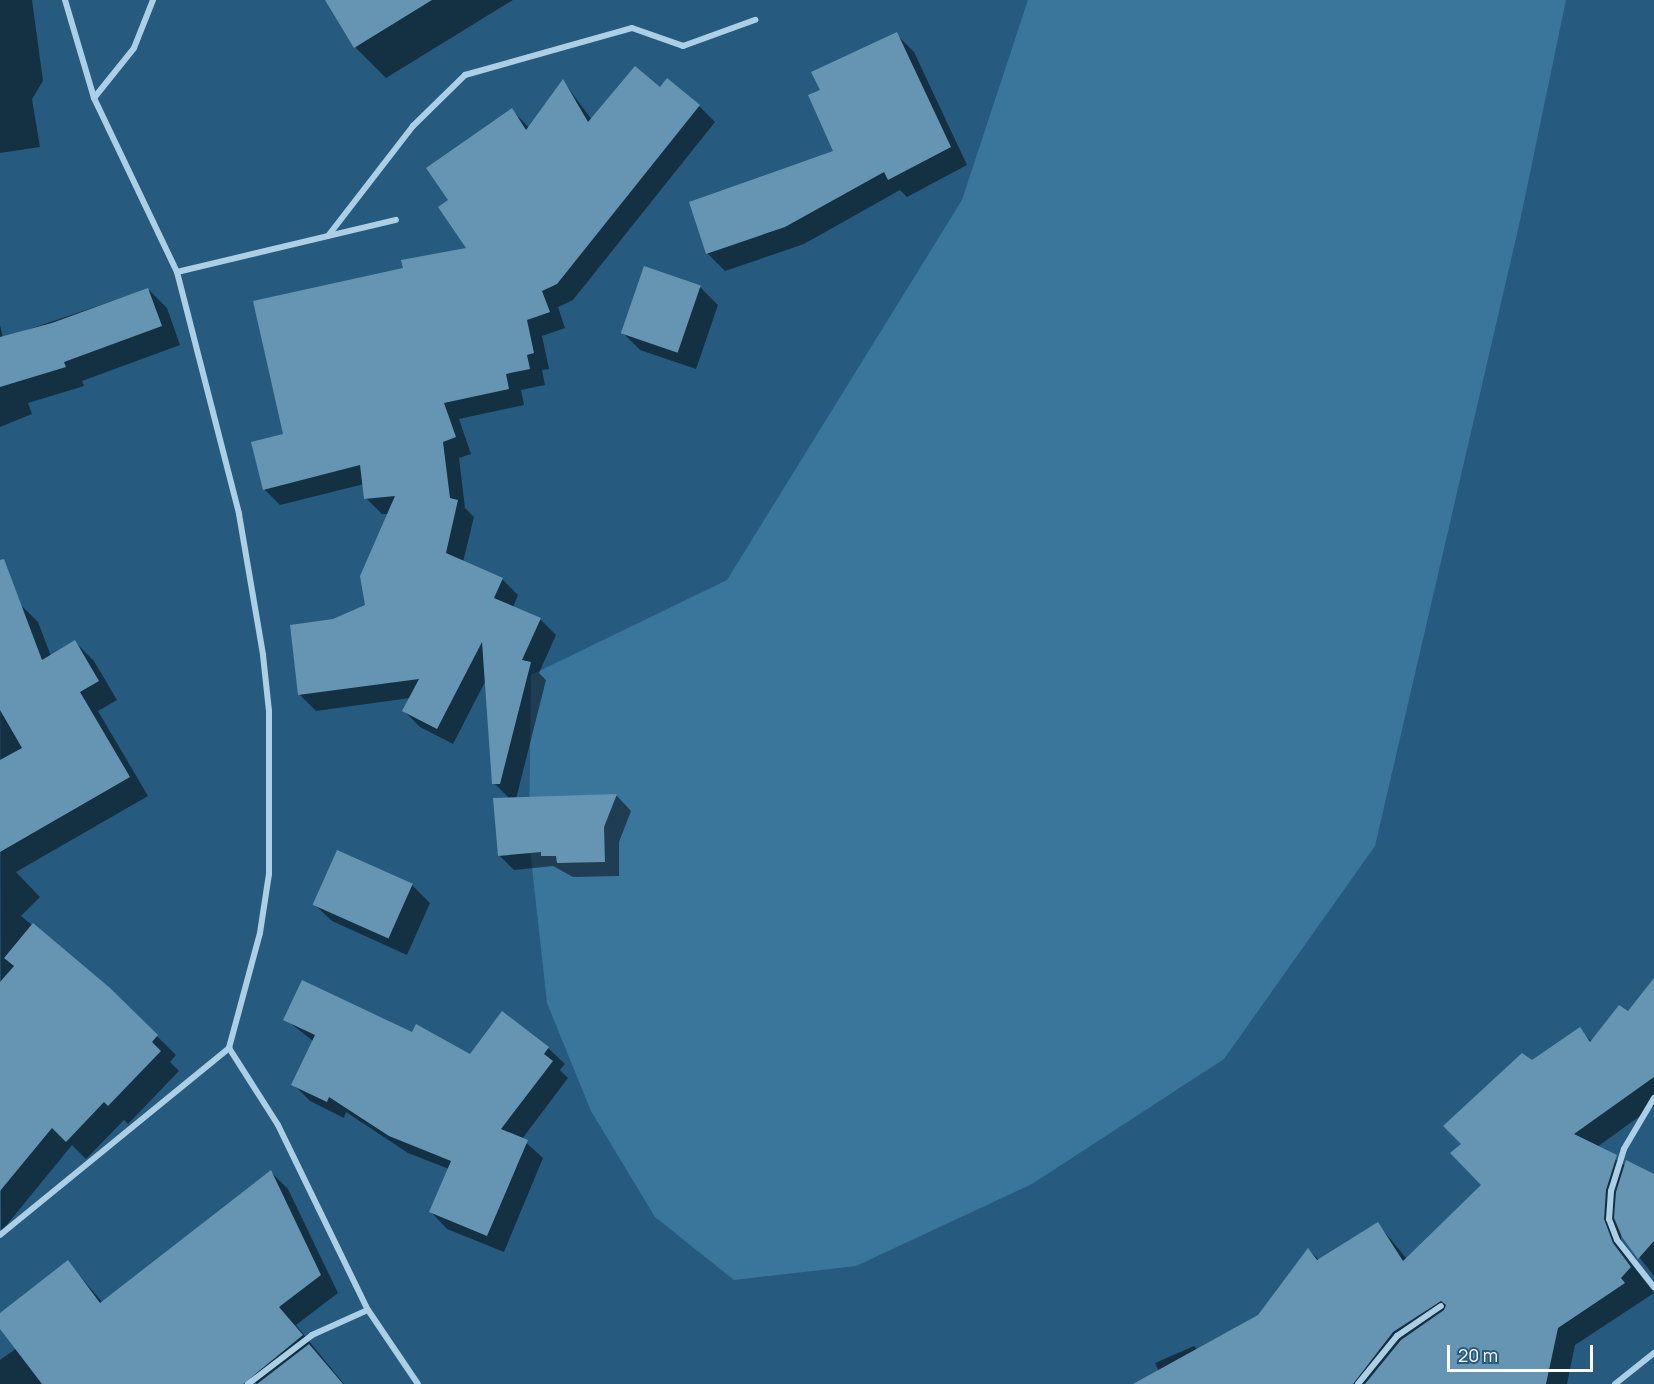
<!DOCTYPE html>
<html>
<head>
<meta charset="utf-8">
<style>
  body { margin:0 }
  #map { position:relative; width:1654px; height:1384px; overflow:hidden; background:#265b7f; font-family:Manrope,sans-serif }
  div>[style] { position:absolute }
  .green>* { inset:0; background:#3a759c }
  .shadow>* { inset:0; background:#0007 }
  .building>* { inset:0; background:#6695b3; transform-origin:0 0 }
  .minor>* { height:6px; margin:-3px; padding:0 3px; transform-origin:3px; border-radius:3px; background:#accfe6 }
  span { translate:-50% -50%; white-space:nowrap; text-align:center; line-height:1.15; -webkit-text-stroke:6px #265b7f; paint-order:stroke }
  .scale { position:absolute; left:1447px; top:1345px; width:146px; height:27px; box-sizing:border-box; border:3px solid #fff; border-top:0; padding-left:8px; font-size:18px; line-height:21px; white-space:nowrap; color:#fff; -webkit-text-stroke:4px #265b7f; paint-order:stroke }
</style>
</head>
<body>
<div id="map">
  <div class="green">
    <i style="clip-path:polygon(1028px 0,1566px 0,1520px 221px,1375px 846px,1224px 1059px,1032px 1184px,856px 1266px,734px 1280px,655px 1217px,591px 1111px,547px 1003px,529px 840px,531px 675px,727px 580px,962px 200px)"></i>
  </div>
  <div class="shadow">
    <i style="clip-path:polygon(0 0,32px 0,43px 81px,32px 99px,40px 147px,0 153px)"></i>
    <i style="clip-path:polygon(327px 0,513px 0,386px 78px,355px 47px)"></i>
    <i style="clip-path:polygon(896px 34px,914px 52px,967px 165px,907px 197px,900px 190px,804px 244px,725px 271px,707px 253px,835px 152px,822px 91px)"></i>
    <i style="clip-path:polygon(563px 81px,592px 120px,661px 90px,699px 106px,715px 122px,573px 300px,558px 307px,565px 328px,542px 336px,549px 369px,542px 370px,545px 385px,521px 390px,524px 405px,459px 419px,471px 454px,459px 458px,465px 508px,474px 517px,463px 562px,502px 579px,518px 595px,513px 607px,540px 619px,556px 635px,539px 673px,546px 680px,516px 799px,617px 796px,631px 811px,619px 842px,619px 876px,573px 877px,553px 866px,514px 870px,499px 855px,510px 799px,494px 783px,486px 680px,453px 744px,420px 727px,404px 711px,410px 698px,316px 711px,300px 695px,334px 620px,367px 606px,389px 514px,382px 514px,366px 498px,364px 484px,280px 505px,264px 489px,285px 435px,404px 269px,469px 249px,450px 200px,512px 110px,529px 128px)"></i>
    <i style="clip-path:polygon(700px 287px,718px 305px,696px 369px,640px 350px,622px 332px)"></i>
    <i style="clip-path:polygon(148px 289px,167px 308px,180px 345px,82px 381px,84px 386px,28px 403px,32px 414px,0 427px,0 325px,3px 338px)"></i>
    <i style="clip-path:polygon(0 564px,19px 603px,38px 622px,51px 656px,75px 642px,94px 661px,117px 700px,98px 711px,148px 796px,16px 872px,40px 897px,21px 916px,109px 989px,176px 1055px,170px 1062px,179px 1071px,128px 1124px,124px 1120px,86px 1159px,72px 1145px,1px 1232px)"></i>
    <i style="clip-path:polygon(412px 885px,430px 903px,407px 955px,332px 921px,314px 904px)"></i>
    <i style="clip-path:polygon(1654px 988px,1654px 1106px,1597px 1147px,1626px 1166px,1654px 1175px,1654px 1276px,1621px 1234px,1621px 1239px,1630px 1262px,1654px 1293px,1575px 1345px,1567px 1384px,1165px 1384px,1155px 1363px,1194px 1346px,1198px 1350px,1259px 1316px,1309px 1250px,1319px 1260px,1378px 1224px,1407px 1259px,1483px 1185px,1463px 1144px,1532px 1062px,1579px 1029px,1592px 1042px)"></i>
    <i style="clip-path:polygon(285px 1019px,412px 1034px,470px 1056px,548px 1048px,565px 1064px,560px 1070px,568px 1078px,522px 1139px,543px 1158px,504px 1252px,447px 1229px,431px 1212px,449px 1169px,408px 1153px,346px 1112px,344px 1118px,310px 1101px,293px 1084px,313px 1041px)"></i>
    <i style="clip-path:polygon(271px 1172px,288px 1189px,338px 1293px,296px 1325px,344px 1384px,257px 1384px,249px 1376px,226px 1384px,0 1384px,0 1360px,17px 1348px,0 1326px,0 1315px,68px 1262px,103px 1303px)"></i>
  </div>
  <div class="building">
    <i style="clip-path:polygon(325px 0,432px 0,354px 48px)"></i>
    <i style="clip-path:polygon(897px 32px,951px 147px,888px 180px,884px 172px,785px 227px,706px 254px,689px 202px,833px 151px,808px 95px,820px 90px,811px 72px)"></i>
    <i style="clip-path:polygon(635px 66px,660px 87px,667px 78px,700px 105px,557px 284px,542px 291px,550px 312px,527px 320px,534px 353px,527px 355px,530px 369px,506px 374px,509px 389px,444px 403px,456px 437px,443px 442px,450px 498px,458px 500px,446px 553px,503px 578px,494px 598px,541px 618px,522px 660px,531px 662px,500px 784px,492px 784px,482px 642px,437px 729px,402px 711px,419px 679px,298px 695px,290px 625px,333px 619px,365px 605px,360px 576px,395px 496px,364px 499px,360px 465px,263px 490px,251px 442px,283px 434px,253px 301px,403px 268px,401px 260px,466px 248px,438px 207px,448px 200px,426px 168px,512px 108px,526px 130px,563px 79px,588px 122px)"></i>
    <i style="left:644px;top:266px;width:60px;height:71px;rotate:19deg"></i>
    <i style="clip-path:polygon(148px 288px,162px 326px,64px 362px,66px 367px,0 387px,0 337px,52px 323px)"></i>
    <i style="clip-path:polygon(4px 559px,42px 660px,75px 640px,99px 681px,80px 692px,130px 777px,0 852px,0 760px,22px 748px,0 710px,0 560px)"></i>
    <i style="clip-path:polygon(617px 794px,604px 827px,605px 862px,557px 863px,556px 856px,541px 856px,541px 852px,498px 856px,493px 798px)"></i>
    <i style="left:337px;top:850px;width:83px;height:60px;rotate:24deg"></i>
    <i style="clip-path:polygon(33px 923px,110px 988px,158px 1035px,152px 1042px,161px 1051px,108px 1106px,104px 1102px,66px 1142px,52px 1128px,0 1191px,0 982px,14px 966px,4px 958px)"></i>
    <i style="clip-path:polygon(1654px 978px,1654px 1077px,1574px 1134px,1617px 1155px,1606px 1190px,1604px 1219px,1613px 1243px,1631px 1267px,1621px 1278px,1625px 1283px,1558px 1328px,1546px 1384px,1365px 1384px,1401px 1340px,1444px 1310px,1446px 1305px,1441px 1301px,1393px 1332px,1353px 1384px,1133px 1384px,1258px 1315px,1308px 1248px,1317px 1260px,1378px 1222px,1403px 1261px,1481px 1185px,1450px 1153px,1461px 1144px,1443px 1126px,1522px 1053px,1532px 1060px,1580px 1027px,1590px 1042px,1619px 1005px,1628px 1011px)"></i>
    <i style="clip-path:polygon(302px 980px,412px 1032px,416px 1024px,470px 1054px,502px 1011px,549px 1047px,544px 1054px,553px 1061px,501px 1129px,528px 1140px,487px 1236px,429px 1212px,451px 1161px,389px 1136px,329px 1097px,327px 1102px,291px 1085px,315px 1035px,283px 1020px)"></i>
    <i style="clip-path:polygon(1626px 1160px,1654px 1174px,1654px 1241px,1638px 1259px,1622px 1237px,1614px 1218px,1616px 1192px)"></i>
    <i style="clip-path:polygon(271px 1170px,321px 1275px,279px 1307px,303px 1335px,243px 1384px,42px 1384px,0 1329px,0 1313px,68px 1260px,100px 1303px)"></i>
    <i style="clip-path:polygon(309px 1344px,343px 1384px,257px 1384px)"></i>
  </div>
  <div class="minor">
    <i style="left:65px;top:0;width:102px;rotate:73.5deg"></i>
    <i style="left:94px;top:98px;width:193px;rotate:64.5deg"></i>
    <i style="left:177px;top:272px;width:250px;rotate:75.6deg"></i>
    <i style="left:239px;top:514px;width:143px;rotate:80.3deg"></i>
    <i style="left:263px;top:655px;width:56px;rotate:83.9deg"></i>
    <i style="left:269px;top:711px;width:163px;rotate:90deg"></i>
    <i style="left:269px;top:874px;width:60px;rotate:98.7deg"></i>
    <i style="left:260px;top:933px;width:119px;rotate:105.1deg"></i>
    <i style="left:229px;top:1048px;width:91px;rotate:57.5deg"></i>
    <i style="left:278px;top:1125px;width:206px;rotate:64.1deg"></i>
    <i style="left:368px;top:1310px;width:89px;rotate:56deg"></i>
    <i style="left:94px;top:98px;width:64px;rotate:-51.3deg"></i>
    <i style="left:134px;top:48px;width:52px;rotate:-68.4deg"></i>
    <i style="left:328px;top:236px;width:139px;rotate:-52.3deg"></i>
    <i style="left:413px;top:126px;width:73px;rotate:-44.4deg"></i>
    <i style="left:465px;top:75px;width:173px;rotate:-15.7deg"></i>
    <i style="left:632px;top:28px;width:54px;rotate:19.4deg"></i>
    <i style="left:683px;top:46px;width:77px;rotate:-19.9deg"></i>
    <i style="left:177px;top:272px;width:225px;rotate:-13.4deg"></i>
    <i style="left:1654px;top:1098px;width:59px;rotate:120.5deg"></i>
    <i style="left:1624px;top:1149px;width:44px;rotate:107.2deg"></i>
    <i style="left:1611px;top:1191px;width:28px;rotate:94deg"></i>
    <i style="left:1609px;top:1219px;width:22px;rotate:69deg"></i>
    <i style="left:1617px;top:1240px;width:60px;rotate:51.8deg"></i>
    <i style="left:0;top:1235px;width:296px;rotate:-39.2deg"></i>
    <i style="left:248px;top:1384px;width:81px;rotate:-37.4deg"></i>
    <i style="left:312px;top:1335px;width:61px;rotate:-24.1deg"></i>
    <i style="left:1358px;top:1384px;width:62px;rotate:-50.9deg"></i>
    <i style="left:1397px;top:1336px;width:53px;rotate:-34.3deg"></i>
    <i style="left:1615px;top:1384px;width:50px;rotate:-38.5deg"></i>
  </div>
  <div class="scale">20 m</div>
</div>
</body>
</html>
